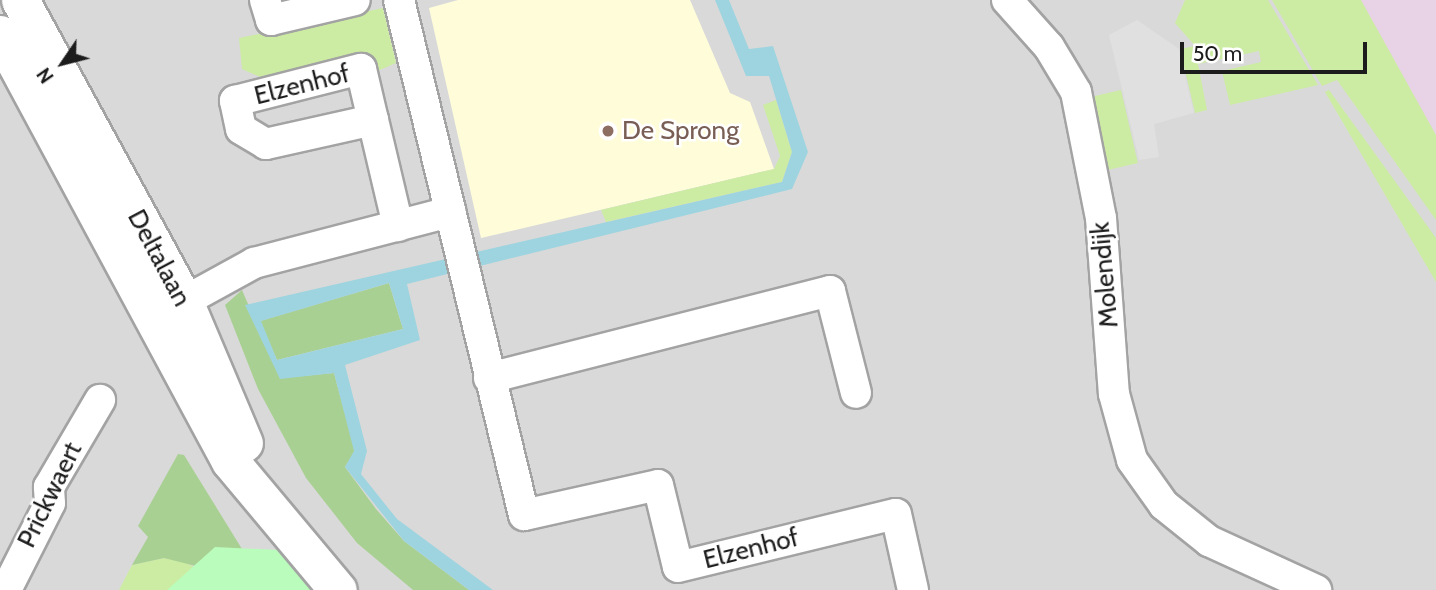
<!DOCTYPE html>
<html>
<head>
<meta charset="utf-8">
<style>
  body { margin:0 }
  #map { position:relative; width:1436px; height:590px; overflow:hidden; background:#eee9e1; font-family:Cabin,sans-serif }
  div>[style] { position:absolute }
  .residential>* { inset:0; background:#dad9d9; transform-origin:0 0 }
  .industrial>* { inset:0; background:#e8d2e5 }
  .education>* { inset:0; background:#fffdd9 }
  .grass>* { inset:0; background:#cceca3; transform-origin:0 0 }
  .forest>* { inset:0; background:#a9d093 }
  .park>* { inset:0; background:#bafcbb }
  .parking>* { inset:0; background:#e0e0e0 }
  .water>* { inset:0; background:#9ed4df }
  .roads { filter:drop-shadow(2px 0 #a3a3a3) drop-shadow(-2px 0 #a3a3a3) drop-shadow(0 2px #a3a3a3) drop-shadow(0 -2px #a3a3a3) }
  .minor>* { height:30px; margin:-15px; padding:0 15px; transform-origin:15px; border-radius:15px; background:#fff }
  .tertiary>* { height:37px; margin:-18.5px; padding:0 18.5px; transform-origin:18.5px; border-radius:18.5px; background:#fff }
  .dots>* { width:19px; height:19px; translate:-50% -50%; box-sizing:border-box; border:4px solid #fff; border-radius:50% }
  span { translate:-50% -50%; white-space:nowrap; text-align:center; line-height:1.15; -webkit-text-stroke:5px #fff; paint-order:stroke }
  .street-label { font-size:26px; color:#1c1c1c }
  .education-label { font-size:26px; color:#785e54 }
  .left { translate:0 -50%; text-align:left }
  .north { position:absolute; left:28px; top:28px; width:70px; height:70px; -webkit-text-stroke:5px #fff; paint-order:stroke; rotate:235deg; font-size:19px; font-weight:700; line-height:28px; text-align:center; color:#1c1c1c }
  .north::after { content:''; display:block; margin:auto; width:24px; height:32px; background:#1c1c1c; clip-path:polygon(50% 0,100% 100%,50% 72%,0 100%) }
  .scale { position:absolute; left:1180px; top:42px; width:187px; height:32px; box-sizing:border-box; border:4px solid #1c1c1c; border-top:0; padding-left:9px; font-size:21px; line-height:24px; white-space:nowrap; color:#1c1c1c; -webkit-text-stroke:5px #fff; paint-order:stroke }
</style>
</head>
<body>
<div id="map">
  <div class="residential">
    <i style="left:0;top:0;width:1436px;height:590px"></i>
  </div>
  <div class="industrial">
    <i style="clip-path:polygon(1324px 0,1436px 0,1436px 192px)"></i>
  </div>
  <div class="education">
    <i style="clip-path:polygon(458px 0,690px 0,730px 93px,750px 102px,774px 169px,481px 238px,429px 8px)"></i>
  </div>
  <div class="grass">
    <i style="clip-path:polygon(1185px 0,1268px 0,1318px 85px,1230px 105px,1222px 71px,1261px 62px,1259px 51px,1198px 64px,1207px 110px,1195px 113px,1180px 49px,1195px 46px,1175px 23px)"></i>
    <i style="clip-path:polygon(1272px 0,1361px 0,1436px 135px,1436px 220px,1337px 80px,1322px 86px)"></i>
    <i style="clip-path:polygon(383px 8px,396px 63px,373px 73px,274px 83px,242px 69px,239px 38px)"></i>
    <i style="left:1121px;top:90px;width:75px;height:30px;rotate:77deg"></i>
    <i style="clip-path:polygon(1329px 90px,1436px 238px,1436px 282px,1325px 92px)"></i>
    <i style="clip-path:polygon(776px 100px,792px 152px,782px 182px,606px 222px,601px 210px,774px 169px,780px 156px,763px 105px)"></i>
    <i style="clip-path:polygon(164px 558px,186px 562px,228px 590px,119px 590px,132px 565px)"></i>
  </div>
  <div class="forest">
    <i style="clip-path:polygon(389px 283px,403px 329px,277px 360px,260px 321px)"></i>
    <i style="clip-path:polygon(242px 290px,280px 378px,334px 373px,355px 451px,345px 467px,376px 509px,404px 541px,469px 590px,413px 590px,357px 543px,306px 478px,258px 389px,225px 305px)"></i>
    <i style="clip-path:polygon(178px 454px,184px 455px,263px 583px,164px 558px,132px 565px,148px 537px,138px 526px)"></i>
  </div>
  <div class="park">
    <i style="clip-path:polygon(215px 547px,280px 550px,316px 590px,167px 590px)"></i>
  </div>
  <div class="parking">
    <i style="clip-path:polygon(1137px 20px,1179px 49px,1194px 113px,1154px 124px,1159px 157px,1139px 160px,1109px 35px)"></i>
  </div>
  <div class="water">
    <i style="clip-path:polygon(evenodd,715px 0,729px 0,749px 49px,773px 46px,808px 152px,792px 189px,407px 284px,420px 340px,345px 365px,367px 451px,361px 474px,397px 519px,493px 590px,469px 590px,404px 541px,345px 467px,354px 451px,334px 373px,280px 379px,245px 305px,782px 182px,792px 152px,769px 76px,746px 76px,715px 0,389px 283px,403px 329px,277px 360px,261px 321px,389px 283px)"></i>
  </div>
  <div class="roads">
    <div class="minor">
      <i style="left:265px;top:0;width:21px;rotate:73deg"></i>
      <i style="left:271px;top:20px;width:86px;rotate:-13.4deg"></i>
      <i style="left:399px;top:0;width:530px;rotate:76.36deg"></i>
      <i style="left:524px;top:515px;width:137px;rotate:-12.6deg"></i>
      <i style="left:658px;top:485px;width:84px;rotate:76.3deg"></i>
      <i style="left:678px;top:567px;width:224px;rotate:-13.7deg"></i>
      <i style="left:896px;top:514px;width:78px;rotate:77.4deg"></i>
      <i style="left:1007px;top:0;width:63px;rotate:48.2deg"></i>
      <i style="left:1049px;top:47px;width:52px;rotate:59deg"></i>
      <i style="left:1076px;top:92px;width:128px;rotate:78.8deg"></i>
      <i style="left:1101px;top:218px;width:176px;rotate:85.8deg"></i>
      <i style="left:1114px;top:394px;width:68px;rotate:74.7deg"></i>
      <i style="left:1132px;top:460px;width:55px;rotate:54.6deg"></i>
      <i style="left:1164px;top:505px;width:58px;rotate:38.7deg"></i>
      <i style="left:1209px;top:541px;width:118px;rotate:24.6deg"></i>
      <i style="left:373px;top:120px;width:110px;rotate:167.4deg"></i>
      <i style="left:266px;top:144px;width:29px;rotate:-149deg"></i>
      <i style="left:241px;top:129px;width:29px;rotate:-102deg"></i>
      <i style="left:235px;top:101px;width:130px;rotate:-14.3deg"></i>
      <i style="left:361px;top:69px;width:52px;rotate:76.8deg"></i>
      <i style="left:373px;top:120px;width:109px;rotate:76.7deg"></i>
      <i style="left:165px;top:312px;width:102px;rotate:-28.8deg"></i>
      <i style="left:254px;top:263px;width:203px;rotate:-14.6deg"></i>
      <i style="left:489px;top:378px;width:352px;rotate:-14.3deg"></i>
      <i style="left:830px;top:291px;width:105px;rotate:75.7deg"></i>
      <i style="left:6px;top:590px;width:97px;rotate:-63.2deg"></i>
      <i style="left:50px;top:503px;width:16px;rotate:-94deg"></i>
      <i style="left:49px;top:487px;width:101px;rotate:-59.6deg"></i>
    </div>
    <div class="tertiary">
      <i style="left:20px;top:0;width:343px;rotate:61.4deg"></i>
      <i style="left:184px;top:301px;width:154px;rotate:67.1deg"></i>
      <i style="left:0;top:34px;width:485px;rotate:61.7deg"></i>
      <i style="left:230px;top:461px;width:168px;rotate:50.1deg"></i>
    </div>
  </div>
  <div class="dots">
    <i style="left:608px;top:131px;background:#8d6e63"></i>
  </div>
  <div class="street-label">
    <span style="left:302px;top:85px;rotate:-14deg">Elzenhof</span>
    <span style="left:159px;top:258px;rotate:62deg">Deltalaan</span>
    <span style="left:1105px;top:275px;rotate:-95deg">Molendijk</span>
    <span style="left:50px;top:495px;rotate:-64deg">Prickwaert</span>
    <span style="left:751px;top:549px;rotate:-14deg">Elzenhof</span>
  </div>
  <div class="education-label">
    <span class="left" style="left:622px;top:131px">De Sprong</span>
  </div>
  <div class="north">N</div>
  <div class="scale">50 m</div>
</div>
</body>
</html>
